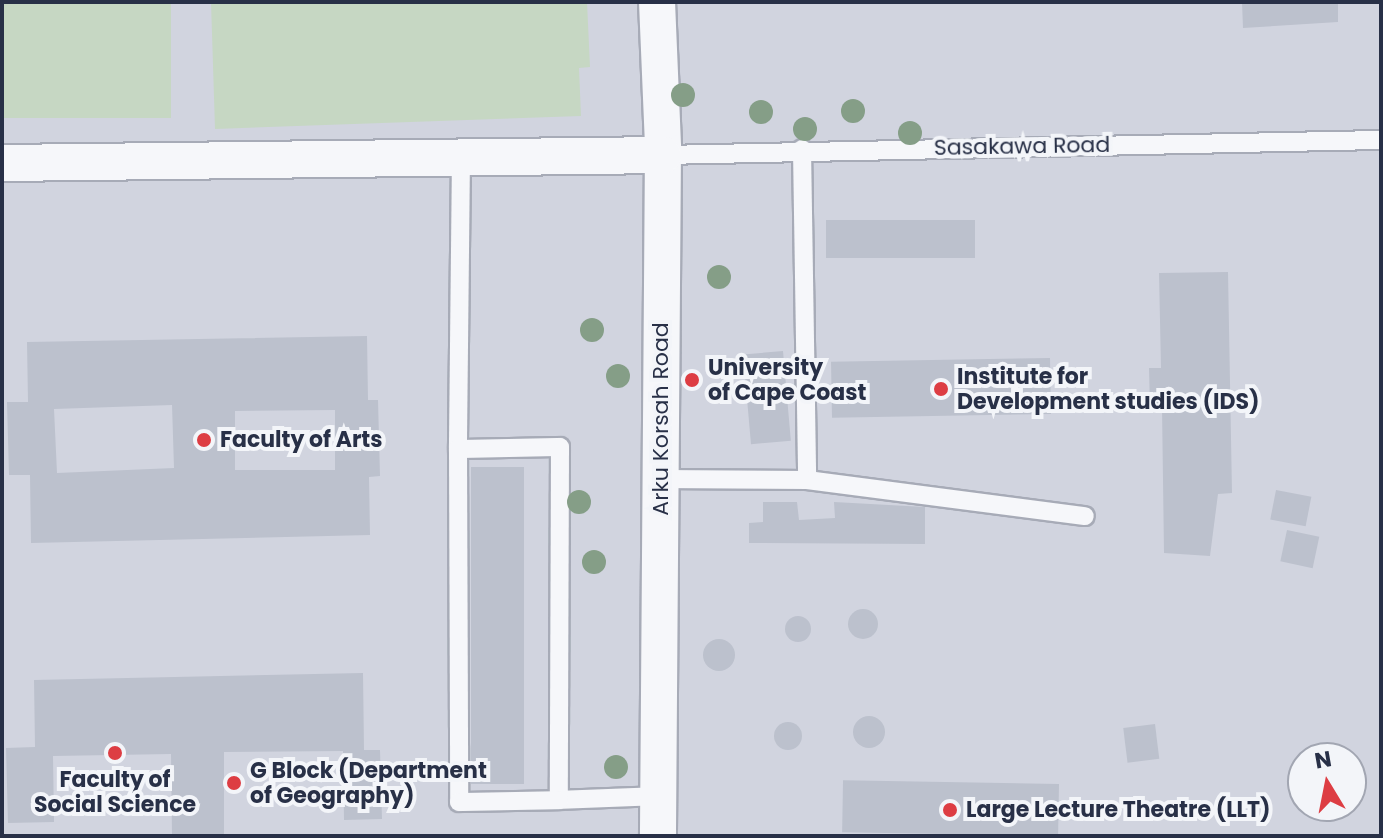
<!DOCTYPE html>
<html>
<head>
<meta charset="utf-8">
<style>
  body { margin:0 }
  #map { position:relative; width:1383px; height:838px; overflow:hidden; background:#e3e5ec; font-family:Poppins,sans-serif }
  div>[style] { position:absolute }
  .built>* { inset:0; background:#d1d4df }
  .green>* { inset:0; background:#c6d7c3; transform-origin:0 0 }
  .building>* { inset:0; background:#bcc1cd; transform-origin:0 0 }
  .round { border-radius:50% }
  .roads { filter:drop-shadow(2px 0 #a7abb7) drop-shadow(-2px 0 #a7abb7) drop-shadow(0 2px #a7abb7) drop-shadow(0 -2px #a7abb7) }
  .service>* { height:18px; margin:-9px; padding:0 9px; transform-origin:9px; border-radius:9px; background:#f6f7fa }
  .minor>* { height:36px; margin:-18px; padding:0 18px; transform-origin:18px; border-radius:18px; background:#f6f7fa }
  .trees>* { width:24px; height:24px; margin:-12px; border-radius:50%; background:#859e87 }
  .dots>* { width:22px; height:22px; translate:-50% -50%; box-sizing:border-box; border:4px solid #f3f5f9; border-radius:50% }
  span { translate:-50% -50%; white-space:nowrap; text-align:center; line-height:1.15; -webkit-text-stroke:8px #f3f5f9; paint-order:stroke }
  .street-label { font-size:22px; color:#283047 }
  .poi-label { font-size:22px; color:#283047; font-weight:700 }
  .left { translate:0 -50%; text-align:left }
  .frame { position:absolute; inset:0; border:4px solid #283047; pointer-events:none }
  .north { position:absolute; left:1287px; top:742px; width:80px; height:80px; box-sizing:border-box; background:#f3f5f9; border:2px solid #a2a6b2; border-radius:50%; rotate:350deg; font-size:22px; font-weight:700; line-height:32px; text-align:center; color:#283047 }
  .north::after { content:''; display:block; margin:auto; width:28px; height:36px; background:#dd3d43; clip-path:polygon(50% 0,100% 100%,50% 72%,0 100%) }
</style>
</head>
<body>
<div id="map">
  <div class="built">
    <i style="clip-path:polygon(evenodd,2px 2px,1381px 2px,1381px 836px,2px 836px,2px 2px,1303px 758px,1351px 758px,1351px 806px,1303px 806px,1303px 758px)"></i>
  </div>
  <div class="green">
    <i style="left:2px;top:2px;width:169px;height:116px"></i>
    <i style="clip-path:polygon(211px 2px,587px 2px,590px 67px,579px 68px,581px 116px,215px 129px)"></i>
  </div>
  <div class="building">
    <i style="clip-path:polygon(1242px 2px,1338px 2px,1338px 22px,1243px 28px)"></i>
    <i style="left:826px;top:220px;width:149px;height:38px"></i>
    <i style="clip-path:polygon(1228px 272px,1232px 493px,1218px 494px,1210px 556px,1164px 553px,1162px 407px,1150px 408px,1149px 368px,1161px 368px,1159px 273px)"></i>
    <i style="clip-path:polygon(evenodd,367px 336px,368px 400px,378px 400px,380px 476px,369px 477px,370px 535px,31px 543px,30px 475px,9px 475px,7px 402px,28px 402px,27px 342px,367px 336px,172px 405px,174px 468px,57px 473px,54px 409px,172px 405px,367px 336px,335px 410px,335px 470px,235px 470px,235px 411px,335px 410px)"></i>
    <i style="left:783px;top:351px;width:90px;height:40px;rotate:85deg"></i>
    <i style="left:1050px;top:358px;width:56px;height:219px;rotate:89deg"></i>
    <i style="left:524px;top:467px;width:317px;height:53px;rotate:90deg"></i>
    <i style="left:1276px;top:490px;width:36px;height:30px;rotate:11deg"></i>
    <i style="clip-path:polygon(763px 502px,797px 502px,799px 520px,835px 518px,834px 502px,925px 507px,925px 544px,749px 543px,749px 523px,763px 522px)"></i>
    <i style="left:1287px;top:530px;width:33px;height:32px;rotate:12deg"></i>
    <i class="round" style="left:848px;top:609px;width:30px;height:30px"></i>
    <i class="round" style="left:785px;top:616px;width:26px;height:26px"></i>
    <i class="round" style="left:703px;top:639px;width:32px;height:32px"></i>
    <i style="clip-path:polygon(363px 673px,364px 750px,380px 750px,382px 819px,344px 820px,343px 751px,224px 752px,224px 836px,172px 836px,171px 754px,53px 756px,54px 822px,8px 823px,6px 748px,35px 747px,34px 680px)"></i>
    <i class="round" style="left:853px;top:716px;width:32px;height:32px"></i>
    <i class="round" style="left:774px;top:722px;width:28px;height:28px"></i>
    <i style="left:1155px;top:724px;width:35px;height:32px;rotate:83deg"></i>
    <i style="left:1059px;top:784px;width:52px;height:216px;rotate:91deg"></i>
  </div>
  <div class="roads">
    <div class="service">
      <i style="left:802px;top:149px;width:331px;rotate:89.1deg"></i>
      <i style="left:807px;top:480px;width:280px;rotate:7.4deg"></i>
      <i style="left:461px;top:155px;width:294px;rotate:90.6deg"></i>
      <i style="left:458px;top:449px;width:102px;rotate:-1.1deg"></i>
      <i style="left:560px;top:447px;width:353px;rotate:90.2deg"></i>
      <i style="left:559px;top:800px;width:99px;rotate:-2.3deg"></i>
      <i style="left:663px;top:155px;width:718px;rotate:-1.2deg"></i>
      <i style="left:458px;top:449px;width:353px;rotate:89.8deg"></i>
      <i style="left:459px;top:802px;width:100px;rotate:-1.1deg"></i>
      <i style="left:660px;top:479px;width:147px;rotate:0.4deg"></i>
    </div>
    <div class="minor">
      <i style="left:657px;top:2px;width:146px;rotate:87.6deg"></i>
      <i style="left:663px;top:148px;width:688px;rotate:90.42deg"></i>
      <i style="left:2px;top:163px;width:661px;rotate:-0.69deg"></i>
    </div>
  </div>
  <div class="trees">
    <i style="left:683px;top:95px"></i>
    <i style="left:853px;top:111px"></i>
    <i style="left:761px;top:112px"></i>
    <i style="left:805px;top:129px"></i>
    <i style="left:910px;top:133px"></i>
    <i style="left:719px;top:277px"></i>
    <i style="left:592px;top:330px"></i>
    <i style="left:618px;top:376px"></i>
    <i style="left:579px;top:502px"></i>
    <i style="left:594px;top:562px"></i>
    <i style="left:616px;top:767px"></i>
  </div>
  <div class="dots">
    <i style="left:692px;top:380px;background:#dd3d43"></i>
    <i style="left:941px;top:389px;background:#dd3d43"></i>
    <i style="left:204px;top:440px;background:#dd3d43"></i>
    <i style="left:115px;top:753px;background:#dd3d43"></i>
    <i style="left:234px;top:783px;background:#dd3d43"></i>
    <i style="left:950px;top:810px;background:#dd3d43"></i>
  </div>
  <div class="street-label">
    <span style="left:1022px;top:146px;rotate:-1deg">Sasakawa Road</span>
    <span style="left:661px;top:419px;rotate:-90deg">Arku Korsah Road</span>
  </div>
  <div class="poi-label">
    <span class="left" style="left:708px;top:380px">University<br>of Cape Coast</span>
    <span class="left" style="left:957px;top:389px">Institute for<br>Development studies (IDS)</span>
    <span class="left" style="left:220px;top:440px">Faculty of Arts</span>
    <span class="left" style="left:250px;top:783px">G Block (Department<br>of Geography)</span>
    <span style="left:115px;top:792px">Faculty of<br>Social Science</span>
    <span class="left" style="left:966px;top:810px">Large Lecture Theatre (LLT)</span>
  </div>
  <div class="frame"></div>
  <div class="north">N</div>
</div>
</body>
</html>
